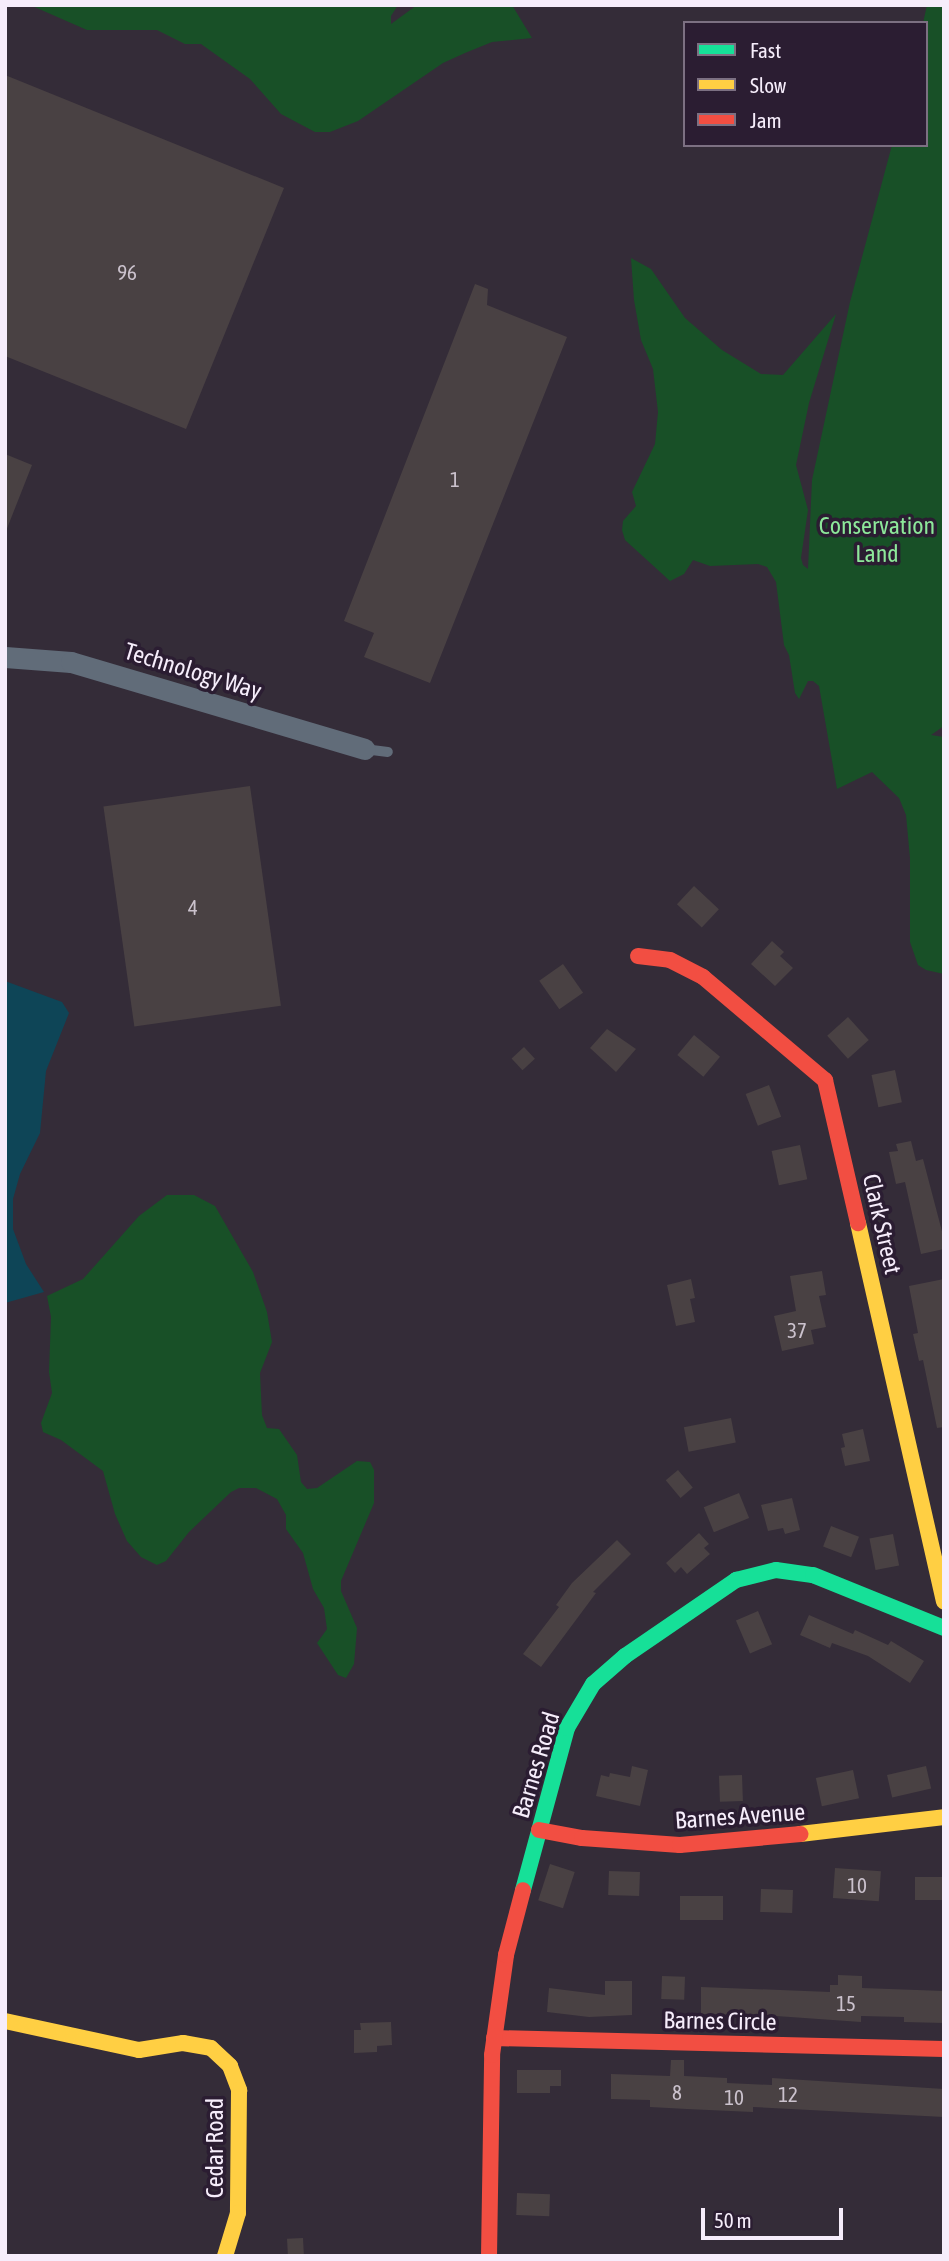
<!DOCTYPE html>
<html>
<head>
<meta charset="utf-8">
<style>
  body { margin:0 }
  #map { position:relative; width:949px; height:2261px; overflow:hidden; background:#342c38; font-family:"Asap Condensed",sans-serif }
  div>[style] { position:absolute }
  .green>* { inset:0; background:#185027 }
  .water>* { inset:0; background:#0e4557 }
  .building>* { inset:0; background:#494143; transform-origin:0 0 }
  .lane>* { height:10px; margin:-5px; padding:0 5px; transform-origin:5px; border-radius:5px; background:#616c79 }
  .street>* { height:21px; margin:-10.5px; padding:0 10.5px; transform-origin:10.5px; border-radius:10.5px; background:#616c79 }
  .fast>* { height:16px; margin:-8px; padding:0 8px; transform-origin:8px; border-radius:8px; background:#16e098 }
  .slow>* { height:16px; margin:-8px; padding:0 8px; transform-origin:8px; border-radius:8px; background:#ffcf43 }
  .jam>* { height:16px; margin:-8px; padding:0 8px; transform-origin:8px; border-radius:8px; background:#f24e42 }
  span { translate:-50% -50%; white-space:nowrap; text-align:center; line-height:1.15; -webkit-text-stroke:7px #2b1d32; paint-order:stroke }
  .number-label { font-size:21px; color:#cbc2cd }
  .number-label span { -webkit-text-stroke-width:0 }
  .park-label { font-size:24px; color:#8de89a }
  .street-label { font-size:24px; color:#f6edfb }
  .frame { position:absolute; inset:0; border:7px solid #f6edfb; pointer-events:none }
  .legend { position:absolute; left:683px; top:21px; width:245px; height:126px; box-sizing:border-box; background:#2b1d32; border:2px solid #7c7082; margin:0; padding:9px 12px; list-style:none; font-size:21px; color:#f6edfb }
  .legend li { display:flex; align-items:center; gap:14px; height:35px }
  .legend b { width:35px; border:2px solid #7c7082 }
  .scale { position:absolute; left:701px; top:2208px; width:142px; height:32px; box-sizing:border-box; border:4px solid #f6edfb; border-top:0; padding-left:9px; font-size:21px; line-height:24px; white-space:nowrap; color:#f6edfb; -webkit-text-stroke:5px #2b1d32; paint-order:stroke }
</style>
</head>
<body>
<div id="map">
  <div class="green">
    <i style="clip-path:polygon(30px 5px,398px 5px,391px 16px,391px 24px,417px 5px,512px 5px,532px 38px,492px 42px,465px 53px,443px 63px,358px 121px,330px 132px,315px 132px,281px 114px,250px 79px,201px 44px,185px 44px,157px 30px,87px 30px)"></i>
    <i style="clip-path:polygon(927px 5px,944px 5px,944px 726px,931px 735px,944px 737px,944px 974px,926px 970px,918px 965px,910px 942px,910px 858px,906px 815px,899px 798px,872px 772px,837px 789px,819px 686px,813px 681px,808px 681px,799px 699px,795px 693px,789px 655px,784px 645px,776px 582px,767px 567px,758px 564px,710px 566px,693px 560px,684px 574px,670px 581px,625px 540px,622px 530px,623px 521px,636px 506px,632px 492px,655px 444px,658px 412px,653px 369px,641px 340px,634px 300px,631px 258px,651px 269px,685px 318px,722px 350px,761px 374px,783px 375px,836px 314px,809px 403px,796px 465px,808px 510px,801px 558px,803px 565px,808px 569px,812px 480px,850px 302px,892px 145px,926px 145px,926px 23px,923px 23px)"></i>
    <i style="clip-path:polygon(167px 1195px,194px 1195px,215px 1206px,253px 1272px,267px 1312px,272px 1342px,260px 1373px,262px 1415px,267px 1428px,279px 1429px,297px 1455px,301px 1482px,307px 1489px,317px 1488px,357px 1461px,370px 1462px,374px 1470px,374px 1503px,341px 1581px,341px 1591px,357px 1628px,354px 1664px,346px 1678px,338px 1675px,317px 1643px,327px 1629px,324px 1608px,313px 1589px,303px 1553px,286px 1529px,286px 1515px,277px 1499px,256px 1488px,239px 1488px,231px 1492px,189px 1532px,166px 1561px,157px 1565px,141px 1557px,127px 1541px,115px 1514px,103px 1471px,61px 1440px,43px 1432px,41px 1423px,52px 1393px,49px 1372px,51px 1317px,47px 1296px,83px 1279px,139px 1216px)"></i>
  </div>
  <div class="water">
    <i style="clip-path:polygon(5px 981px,62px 1002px,69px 1013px,46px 1071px,40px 1133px,20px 1174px,13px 1199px,13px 1229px,26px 1264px,44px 1292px,5px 1303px)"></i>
  </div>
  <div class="building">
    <i style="clip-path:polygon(5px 75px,284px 188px,186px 429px,5px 356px)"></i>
    <i style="clip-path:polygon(475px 284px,488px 289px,487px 305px,567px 337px,430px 683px,364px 657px,374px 633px,344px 621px)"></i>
    <i style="clip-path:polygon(5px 454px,32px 465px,6px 531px,5px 531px)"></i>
    <i style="left:250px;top:786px;width:222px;height:148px;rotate:82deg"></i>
    <i style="left:694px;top:886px;width:34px;height:25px;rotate:43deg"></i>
    <i style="clip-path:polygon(772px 941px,784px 952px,780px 956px,793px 968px,775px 986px,751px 964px)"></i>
    <i style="left:563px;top:964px;width:35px;height:29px;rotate:55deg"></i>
    <i style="left:848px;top:1017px;width:31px;height:28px;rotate:48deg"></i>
    <i style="clip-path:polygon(607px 1029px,636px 1049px,616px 1072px,590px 1048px)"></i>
    <i style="left:694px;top:1035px;width:34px;height:26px;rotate:40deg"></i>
    <i style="left:524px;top:1047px;width:16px;height:17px;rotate:47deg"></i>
    <i style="left:895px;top:1070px;width:33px;height:24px;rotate:78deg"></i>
    <i style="left:769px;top:1085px;width:34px;height:25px;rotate:69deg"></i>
    <i style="clip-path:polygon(911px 1141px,916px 1161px,923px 1159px,944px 1239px,944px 1249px,921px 1254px,905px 1182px,896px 1184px,889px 1152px,898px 1151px,896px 1144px)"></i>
    <i style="left:800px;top:1145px;width:35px;height:29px;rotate:78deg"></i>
    <i style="clip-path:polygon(822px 1271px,826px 1295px,819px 1296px,826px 1327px,811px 1330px,814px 1344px,782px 1351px,774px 1316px,796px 1311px,790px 1276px)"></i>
    <i style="clip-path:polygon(691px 1279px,695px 1298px,690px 1299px,695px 1322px,676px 1326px,667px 1285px)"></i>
    <i style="clip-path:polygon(944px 1279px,944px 1427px,937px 1428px,923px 1360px,919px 1361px,913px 1334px,918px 1333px,909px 1286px)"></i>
    <i style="left:731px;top:1418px;width:25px;height:48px;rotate:79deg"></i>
    <i style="clip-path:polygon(863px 1429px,870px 1461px,845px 1466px,841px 1448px,845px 1447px,842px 1434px)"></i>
    <i style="left:678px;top:1470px;width:23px;height:16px;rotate:50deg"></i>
    <i style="left:739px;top:1493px;width:27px;height:38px;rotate:68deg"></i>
    <i style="clip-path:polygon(792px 1498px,800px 1530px,785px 1534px,783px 1528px,768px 1531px,761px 1505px)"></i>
    <i style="left:831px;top:1526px;width:30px;height:22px;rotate:21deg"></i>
    <i style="clip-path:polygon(699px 1533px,709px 1544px,704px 1548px,710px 1554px,687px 1574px,681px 1567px,675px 1573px,666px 1563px)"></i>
    <i style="left:893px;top:1534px;width:32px;height:24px;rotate:79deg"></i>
    <i style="clip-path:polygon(617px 1540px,631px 1554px,593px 1592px,596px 1593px,541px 1667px,523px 1654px,559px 1607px,556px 1605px,572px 1583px)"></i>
    <i style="left:758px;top:1611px;width:36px;height:24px;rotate:67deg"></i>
    <i style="clip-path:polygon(809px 1615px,853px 1634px,855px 1630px,888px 1645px,891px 1641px,924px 1661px,910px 1683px,868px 1656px,832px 1643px,830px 1648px,800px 1635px)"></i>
    <i style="clip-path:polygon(632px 1766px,648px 1770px,640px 1806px,596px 1796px,601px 1775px,609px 1777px,610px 1773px,630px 1777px)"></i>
    <i style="left:926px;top:1766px;width:23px;height:40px;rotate:77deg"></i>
    <i style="left:853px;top:1770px;width:29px;height:38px;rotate:78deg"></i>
    <i style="left:742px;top:1775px;width:26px;height:23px;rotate:88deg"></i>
    <i style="left:550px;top:1864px;width:26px;height:38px;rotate:18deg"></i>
    <i style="left:835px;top:1868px;width:46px;height:30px;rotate:4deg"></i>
    <i style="left:609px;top:1871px;width:31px;height:24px;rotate:2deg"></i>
    <i style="left:915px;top:1877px;width:29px;height:23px"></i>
    <i style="left:761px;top:1889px;width:32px;height:23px;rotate:2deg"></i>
    <i style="left:680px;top:1896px;width:43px;height:24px"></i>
    <i style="clip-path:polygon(838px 1975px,862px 1976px,862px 1988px,944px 1991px,944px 2023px,904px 2022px,904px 2017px,861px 2016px,861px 2022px,762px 2015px,701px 2014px,701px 1987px,830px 1992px,830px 1985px,838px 1985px)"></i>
    <i style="left:662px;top:1976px;width:23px;height:23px;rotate:2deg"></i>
    <i style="clip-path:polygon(605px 1981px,632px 1981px,632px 2015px,589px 2017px,547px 2012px,549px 1988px,605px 1995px)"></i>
    <i style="clip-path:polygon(391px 2022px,392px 2045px,377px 2046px,377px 2052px,354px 2053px,354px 2030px,361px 2030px,360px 2023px)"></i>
    <i style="clip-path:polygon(671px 2060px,684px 2060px,684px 2076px,727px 2078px,727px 2083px,772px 2085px,772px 2078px,944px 2089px,944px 2117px,753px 2107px,753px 2112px,687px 2109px,650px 2107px,650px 2100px,611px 2099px,611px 2074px,670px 2076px)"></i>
    <i style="clip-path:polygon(517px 2070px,561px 2070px,561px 2086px,550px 2086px,550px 2093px,517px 2093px)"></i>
    <i style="left:517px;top:2193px;width:33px;height:22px;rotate:2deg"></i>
    <i style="left:303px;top:2238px;width:18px;height:16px;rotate:87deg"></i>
  </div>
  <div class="lane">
    <i style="left:364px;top:749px;width:24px;rotate:7deg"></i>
  </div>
  <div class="street">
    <i style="left:5px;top:657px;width:66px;rotate:4.3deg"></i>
    <i style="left:71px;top:662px;width:306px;rotate:16.5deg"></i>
  </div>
  <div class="fast">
    <i style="left:523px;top:1890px;width:168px;rotate:-74.8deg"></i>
    <i style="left:567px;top:1728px;width:51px;rotate:-59.4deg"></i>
    <i style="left:593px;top:1684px;width:43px;rotate:-41.2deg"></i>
    <i style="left:625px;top:1656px;width:135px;rotate:-34.4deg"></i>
    <i style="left:736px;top:1580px;width:41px;rotate:-14deg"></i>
    <i style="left:776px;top:1570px;width:37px;rotate:8deg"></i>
    <i style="left:813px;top:1575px;width:141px;rotate:22deg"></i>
  </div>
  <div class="slow">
    <i style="left:858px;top:1223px;width:388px;rotate:77.2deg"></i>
    <i style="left:800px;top:1834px;width:145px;rotate:-6.7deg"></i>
    <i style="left:5px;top:2021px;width:137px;rotate:12.2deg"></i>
    <i style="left:139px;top:2050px;width:45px;rotate:-9deg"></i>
    <i style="left:183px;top:2043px;width:28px;rotate:10deg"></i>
    <i style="left:211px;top:2048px;width:26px;rotate:43deg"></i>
    <i style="left:230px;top:2066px;width:26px;rotate:69deg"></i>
    <i style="left:239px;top:2090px;width:123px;rotate:90.5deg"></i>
    <i style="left:238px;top:2213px;width:45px;rotate:106.8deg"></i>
  </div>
  <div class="jam">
    <i style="left:638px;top:956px;width:32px;rotate:7deg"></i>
    <i style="left:670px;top:960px;width:37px;rotate:27deg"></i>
    <i style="left:703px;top:977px;width:160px;rotate:40.2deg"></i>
    <i style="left:825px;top:1080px;width:147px;rotate:77deg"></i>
    <i style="left:539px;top:1830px;width:44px;rotate:10.5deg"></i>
    <i style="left:582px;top:1838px;width:98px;rotate:4.1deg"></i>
    <i style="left:680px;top:1845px;width:121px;rotate:-5.2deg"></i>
    <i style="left:494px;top:2038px;width:450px;rotate:1.4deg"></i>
    <i style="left:489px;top:2256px;width:201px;rotate:-89.1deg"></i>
    <i style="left:492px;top:2055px;width:101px;rotate:-82deg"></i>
    <i style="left:506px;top:1955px;width:67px;rotate:-75.3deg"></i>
  </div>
  <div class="number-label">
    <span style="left:127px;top:272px">96</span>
    <span style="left:455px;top:479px">1</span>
    <span style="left:193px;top:907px">4</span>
    <span style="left:797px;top:1330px">37</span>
    <span style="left:857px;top:1885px">10</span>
    <span style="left:846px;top:2003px">15</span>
    <span style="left:677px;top:2092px">8</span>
    <span style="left:788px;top:2094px">12</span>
    <span style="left:734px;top:2097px">10</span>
  </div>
  <div class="park-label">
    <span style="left:877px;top:540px">Conservation<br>Land</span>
  </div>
  <div class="street-label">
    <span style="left:193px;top:671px;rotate:17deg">Technology Way</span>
    <span style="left:882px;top:1224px;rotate:77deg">Clark Street</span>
    <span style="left:536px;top:1765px;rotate:-73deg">Barnes Road</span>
    <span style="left:740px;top:1816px;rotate:-4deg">Barnes Avenue</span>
    <span style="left:720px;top:2021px;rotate:1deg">Barnes Circle</span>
    <span style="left:215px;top:2148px;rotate:-90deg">Cedar Road</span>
  </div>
  <div class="frame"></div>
  <ul class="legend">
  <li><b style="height:9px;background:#16e098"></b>Fast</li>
  <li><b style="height:9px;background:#ffcf43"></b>Slow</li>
  <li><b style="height:9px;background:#f24e42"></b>Jam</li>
  </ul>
  <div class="scale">50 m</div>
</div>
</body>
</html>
